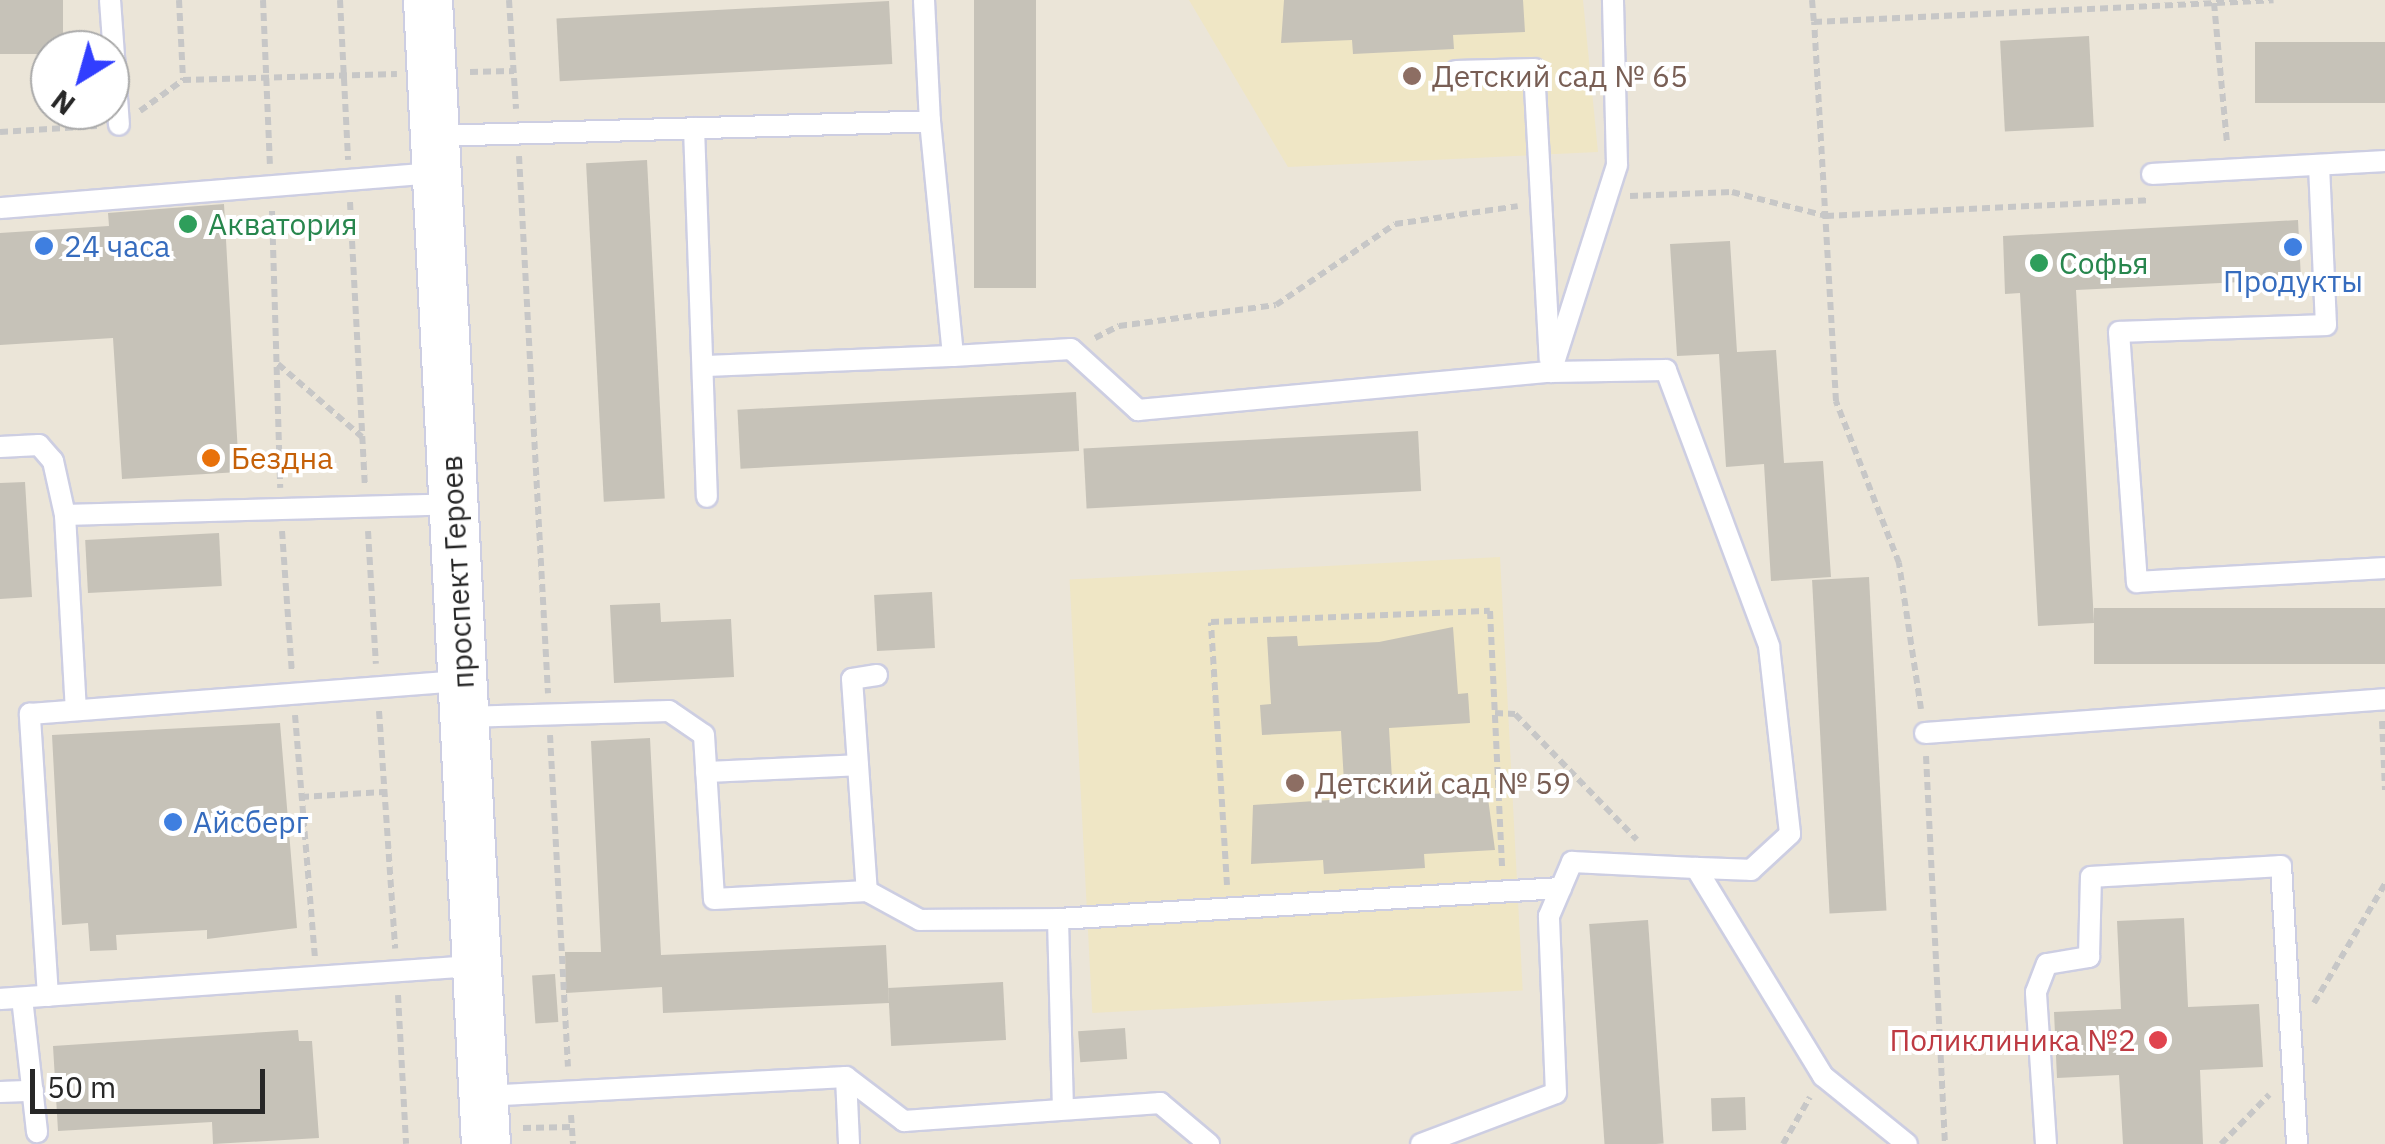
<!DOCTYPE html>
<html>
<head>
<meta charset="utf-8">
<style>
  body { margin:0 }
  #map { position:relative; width:2385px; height:1144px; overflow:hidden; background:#ebe5d8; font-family:"IBM Plex Sans",sans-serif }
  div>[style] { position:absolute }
  .education>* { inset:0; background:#efe6c5; transform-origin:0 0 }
  .building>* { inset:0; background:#c6c2b8; transform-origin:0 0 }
  .path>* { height:6px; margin-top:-3px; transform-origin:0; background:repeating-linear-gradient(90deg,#c7c7c7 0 8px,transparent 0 13px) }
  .roads { filter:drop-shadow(2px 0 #cdcee2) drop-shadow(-2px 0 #cdcee2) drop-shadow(0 2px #cdcee2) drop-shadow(0 -2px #cdcee2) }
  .service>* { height:20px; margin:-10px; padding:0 10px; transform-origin:10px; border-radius:10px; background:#fff }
  .tertiary>* { height:48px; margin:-24px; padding:0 24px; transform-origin:24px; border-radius:24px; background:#fff }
  .dots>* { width:28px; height:28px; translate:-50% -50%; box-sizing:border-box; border:5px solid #fff; border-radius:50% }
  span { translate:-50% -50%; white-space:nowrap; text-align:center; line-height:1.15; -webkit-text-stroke:8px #fff; paint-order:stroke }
  .education-label { font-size:30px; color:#785e54 }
  .left { translate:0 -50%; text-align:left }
  .leisure-label { font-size:30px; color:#27864d }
  .shop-label { font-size:30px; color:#366cbe }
  .food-label { font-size:30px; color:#c56008 }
  .street-label { font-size:30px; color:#272727 }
  .health-label { font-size:30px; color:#be3a42 }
  .right { translate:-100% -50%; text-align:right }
  .north { position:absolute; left:30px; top:30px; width:100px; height:100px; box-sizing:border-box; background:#fff; border:2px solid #a9a9a9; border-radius:50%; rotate:217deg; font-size:28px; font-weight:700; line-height:40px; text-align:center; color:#272727 }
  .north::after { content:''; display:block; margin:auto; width:35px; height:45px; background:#313eff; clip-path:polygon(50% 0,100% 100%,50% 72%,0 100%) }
  .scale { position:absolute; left:30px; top:1069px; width:235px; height:45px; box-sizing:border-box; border:5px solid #272727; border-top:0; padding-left:12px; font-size:30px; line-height:35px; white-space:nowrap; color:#272727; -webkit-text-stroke:8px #fff; paint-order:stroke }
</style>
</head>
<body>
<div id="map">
  <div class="education">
    <i style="clip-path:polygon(1189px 0,1583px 0,1598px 152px,1288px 167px)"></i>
    <i style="left:1500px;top:557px;width:434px;height:431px;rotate:87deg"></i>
  </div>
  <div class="building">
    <i style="left:0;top:0;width:63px;height:54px"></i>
    <i style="left:974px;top:0;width:62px;height:288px"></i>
    <i style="clip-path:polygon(1284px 0,1523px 0,1525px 32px,1453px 35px,1454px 49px,1353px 54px,1352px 40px,1281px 43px)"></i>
    <i style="left:889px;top:1px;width:63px;height:333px;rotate:87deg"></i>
    <i style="left:2089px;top:36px;width:91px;height:89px;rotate:87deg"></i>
    <i style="left:2385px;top:42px;width:61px;height:130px;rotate:90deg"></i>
    <i style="left:647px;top:160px;width:339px;height:61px;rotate:87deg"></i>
    <i style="clip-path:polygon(224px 204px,239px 472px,122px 479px,113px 338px,0 345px,0 233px,109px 226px,108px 213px)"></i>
    <i style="clip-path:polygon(2298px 220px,2301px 279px,2076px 290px,2094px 623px,2038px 626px,2020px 293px,2005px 294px,2003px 236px)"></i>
    <i style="clip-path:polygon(1730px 241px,1737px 352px,1776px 350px,1784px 463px,1823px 461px,1831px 577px,1771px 581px,1764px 464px,1726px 467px,1719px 354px,1677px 356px,1670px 244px)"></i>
    <i style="left:1076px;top:392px;width:59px;height:339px;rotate:87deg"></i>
    <i style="left:1418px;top:431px;width:60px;height:335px;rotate:87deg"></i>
    <i style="clip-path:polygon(25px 482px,32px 597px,0 599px,0 483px)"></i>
    <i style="left:219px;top:533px;width:53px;height:134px;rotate:87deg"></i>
    <i style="left:1869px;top:577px;width:334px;height:57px;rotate:87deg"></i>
    <i style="left:932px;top:592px;width:56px;height:58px;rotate:87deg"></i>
    <i style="clip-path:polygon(660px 603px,661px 622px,731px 619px,734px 677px,614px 683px,610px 605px)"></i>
    <i style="left:2385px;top:608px;width:56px;height:291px;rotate:90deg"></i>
    <i style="clip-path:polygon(1453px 627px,1458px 694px,1468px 693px,1470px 723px,1389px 728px,1393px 796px,1487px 791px,1495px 850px,1424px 854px,1425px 868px,1324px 874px,1323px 860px,1251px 864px,1253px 805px,1345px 799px,1341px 731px,1262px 735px,1260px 705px,1271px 704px,1267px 637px,1297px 636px,1298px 646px,1379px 642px)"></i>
    <i style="clip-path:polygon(280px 723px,297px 928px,207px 939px,207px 930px,116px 935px,117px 950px,90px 951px,88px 923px,62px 925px,52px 735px)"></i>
    <i style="clip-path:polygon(650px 738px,661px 955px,886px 945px,889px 1003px,663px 1013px,662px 987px,566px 993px,565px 952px,601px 952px,591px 741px)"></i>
    <i style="clip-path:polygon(2184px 918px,2188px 1007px,2259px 1004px,2263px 1067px,2200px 1070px,2203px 1144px,2123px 1144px,2119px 1075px,2057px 1078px,2054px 1012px,2121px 1009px,2117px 921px)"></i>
    <i style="left:1648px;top:920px;width:224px;height:59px;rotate:86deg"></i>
    <i style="left:555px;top:974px;width:48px;height:23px;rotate:86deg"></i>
    <i style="left:1003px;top:982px;width:58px;height:115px;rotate:87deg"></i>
    <i style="left:1125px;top:1028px;width:31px;height:47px;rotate:86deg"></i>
    <i style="clip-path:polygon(298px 1030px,299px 1041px,312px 1041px,319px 1138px,213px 1144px,212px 1122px,58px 1131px,53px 1046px)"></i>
    <i style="left:1745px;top:1097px;width:33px;height:34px;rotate:88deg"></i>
  </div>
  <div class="path">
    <i style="left:179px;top:0;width:80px;rotate:87.1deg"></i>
    <i style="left:263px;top:0;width:164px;rotate:87.6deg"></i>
    <i style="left:340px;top:0;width:160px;rotate:87.1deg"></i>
    <i style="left:509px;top:0;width:109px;rotate:86.3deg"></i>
    <i style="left:1812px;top:0;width:22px;rotate:85deg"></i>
    <i style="left:2214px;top:3px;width:140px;rotate:84.7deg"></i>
    <i style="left:470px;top:72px;width:44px;rotate:-1.3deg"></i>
    <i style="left:140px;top:111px;width:53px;rotate:-35.8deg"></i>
    <i style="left:183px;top:80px;width:214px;rotate:-1.6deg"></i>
    <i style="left:0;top:132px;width:97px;rotate:-3.5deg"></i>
    <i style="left:519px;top:156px;width:538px;rotate:86.91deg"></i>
    <i style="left:1630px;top:196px;width:102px;rotate:-2.2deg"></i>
    <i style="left:1732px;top:192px;width:97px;rotate:14.3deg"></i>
    <i style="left:1826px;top:216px;width:323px;rotate:-2.8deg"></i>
    <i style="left:350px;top:202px;width:282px;rotate:87deg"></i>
    <i style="left:272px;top:211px;width:277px;rotate:88.3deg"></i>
    <i style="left:1095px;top:338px;width:27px;rotate:-27deg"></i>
    <i style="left:1119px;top:326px;width:158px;rotate:-7.6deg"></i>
    <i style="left:1276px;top:305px;width:144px;rotate:-34.2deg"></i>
    <i style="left:1395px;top:224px;width:124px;rotate:-8.3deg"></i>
    <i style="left:278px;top:364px;width:111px;rotate:41deg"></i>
    <i style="left:282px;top:531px;width:142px;rotate:86deg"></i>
    <i style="left:368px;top:531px;width:133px;rotate:86.6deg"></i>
    <i style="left:1921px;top:709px;width:148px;rotate:-98.6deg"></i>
    <i style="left:1899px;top:563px;width:174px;rotate:-111.3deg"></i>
    <i style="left:1836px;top:401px;width:380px;rotate:-93.3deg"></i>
    <i style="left:1814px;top:22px;width:460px;rotate:-2.7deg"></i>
    <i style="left:379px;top:711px;width:238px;rotate:86.1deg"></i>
    <i style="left:1495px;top:713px;width:20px;rotate:3deg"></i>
    <i style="left:1515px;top:714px;width:175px;rotate:45.9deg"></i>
    <i style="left:295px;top:715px;width:243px;rotate:85.3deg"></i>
    <i style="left:2382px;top:721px;width:69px;rotate:87.5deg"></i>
    <i style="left:550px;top:735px;width:332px;rotate:86.9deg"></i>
    <i style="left:1926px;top:756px;width:388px;rotate:87.2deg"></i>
    <i style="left:301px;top:797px;width:82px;rotate:-3.5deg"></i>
    <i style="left:1227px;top:885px;width:263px;rotate:-93.5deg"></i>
    <i style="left:1211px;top:622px;width:279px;rotate:-2.3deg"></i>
    <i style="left:1490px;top:611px;width:259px;rotate:87.3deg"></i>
    <i style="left:398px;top:995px;width:149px;rotate:86.9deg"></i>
    <i style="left:2314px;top:1003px;width:139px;rotate:-59.2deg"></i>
    <i style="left:571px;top:1115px;width:29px;rotate:86deg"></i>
    <i style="left:523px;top:1128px;width:49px;rotate:-1.2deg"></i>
    <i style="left:1783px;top:1144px;width:54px;rotate:-60.1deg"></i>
    <i style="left:2221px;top:1144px;width:69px;rotate:-45.6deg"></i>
  </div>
  <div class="roads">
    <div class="service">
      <i style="left:110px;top:0;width:125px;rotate:85.9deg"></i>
      <i style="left:924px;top:0;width:121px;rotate:87.2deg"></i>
      <i style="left:1456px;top:71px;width:78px;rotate:-1.5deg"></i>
      <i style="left:1534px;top:69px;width:291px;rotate:86.9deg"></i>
      <i style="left:694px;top:128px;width:369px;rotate:88deg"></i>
      <i style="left:435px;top:136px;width:495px;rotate:-1.7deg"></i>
      <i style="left:930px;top:121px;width:236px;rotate:84.4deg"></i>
      <i style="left:953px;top:356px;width:118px;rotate:-3.4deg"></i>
      <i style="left:1071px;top:349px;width:91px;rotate:42.3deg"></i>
      <i style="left:1138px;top:410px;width:415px;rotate:-5.3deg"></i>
      <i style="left:1551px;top:372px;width:115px;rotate:-1deg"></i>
      <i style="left:1666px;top:370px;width:295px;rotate:69.5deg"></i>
      <i style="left:1769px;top:646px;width:189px;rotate:83.6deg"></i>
      <i style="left:1790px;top:834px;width:53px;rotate:137.3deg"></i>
      <i style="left:1751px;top:870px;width:55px;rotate:-177.9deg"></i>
      <i style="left:2319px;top:165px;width:160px;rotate:87.5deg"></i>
      <i style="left:2326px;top:325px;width:207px;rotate:178.1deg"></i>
      <i style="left:2119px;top:332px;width:251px;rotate:85.9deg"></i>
      <i style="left:2137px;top:582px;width:248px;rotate:-3.2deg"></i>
      <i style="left:2152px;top:174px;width:233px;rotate:-3.2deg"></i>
      <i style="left:0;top:208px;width:438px;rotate:-4.6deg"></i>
      <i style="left:704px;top:366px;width:249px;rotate:-2.3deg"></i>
      <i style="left:1551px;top:372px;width:217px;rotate:-72.3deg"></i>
      <i style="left:1617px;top:165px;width:165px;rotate:-91.4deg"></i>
      <i style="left:0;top:447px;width:39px;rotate:-3deg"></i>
      <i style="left:39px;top:445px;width:21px;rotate:49deg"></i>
      <i style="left:53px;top:461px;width:55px;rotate:77.5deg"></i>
      <i style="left:65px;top:515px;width:388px;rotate:-1.6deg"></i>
      <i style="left:65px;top:515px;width:195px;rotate:86.8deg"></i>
      <i style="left:877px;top:675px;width:25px;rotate:171deg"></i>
      <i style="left:852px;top:679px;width:213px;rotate:86deg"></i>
      <i style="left:867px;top:891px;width:60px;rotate:28.7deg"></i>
      <i style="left:920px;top:920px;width:138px;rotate:-0.4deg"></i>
      <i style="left:1058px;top:919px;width:190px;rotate:88.5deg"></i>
      <i style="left:464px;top:717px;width:205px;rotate:-1.7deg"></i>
      <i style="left:669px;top:711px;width:42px;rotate:34.4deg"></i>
      <i style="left:704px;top:735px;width:164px;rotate:86.5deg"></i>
      <i style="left:714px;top:899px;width:153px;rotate:-3deg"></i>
      <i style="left:1925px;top:733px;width:461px;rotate:-4.2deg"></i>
      <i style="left:706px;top:772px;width:152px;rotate:-2.6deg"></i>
      <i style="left:1058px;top:919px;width:504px;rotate:-3.53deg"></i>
      <i style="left:48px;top:996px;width:283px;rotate:-93.7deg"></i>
      <i style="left:30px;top:714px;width:434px;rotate:-4.4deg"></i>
      <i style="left:22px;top:998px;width:135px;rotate:83.6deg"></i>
      <i style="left:0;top:999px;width:478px;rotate:-4deg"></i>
      <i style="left:846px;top:1077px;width:67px;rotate:87.4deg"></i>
      <i style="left:0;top:1092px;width:33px;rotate:-2deg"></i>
      <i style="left:484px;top:1096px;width:362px;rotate:-3deg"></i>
      <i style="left:846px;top:1077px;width:73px;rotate:37.2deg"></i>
      <i style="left:904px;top:1121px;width:257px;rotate:-4deg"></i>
      <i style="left:1160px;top:1103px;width:64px;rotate:39.9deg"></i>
      <i style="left:1421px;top:1144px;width:144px;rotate:-20.7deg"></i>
      <i style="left:1556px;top:1093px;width:177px;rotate:-92.3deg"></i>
      <i style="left:1549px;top:916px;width:59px;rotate:-66.9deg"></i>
      <i style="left:1572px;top:862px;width:124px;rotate:2.8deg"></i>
      <i style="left:1696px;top:868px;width:244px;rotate:58.6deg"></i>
      <i style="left:1823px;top:1076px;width:108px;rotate:39deg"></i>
      <i style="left:2046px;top:1144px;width:152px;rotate:-93.8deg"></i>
      <i style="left:2036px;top:992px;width:30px;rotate:-69deg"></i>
      <i style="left:2047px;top:964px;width:43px;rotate:-9.5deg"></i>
      <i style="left:2089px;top:957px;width:80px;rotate:-88.6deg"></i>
      <i style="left:2091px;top:877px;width:190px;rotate:-3.3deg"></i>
      <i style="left:2281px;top:866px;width:278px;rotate:86.7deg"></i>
    </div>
    <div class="tertiary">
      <i style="left:428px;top:0;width:1145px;rotate:87.1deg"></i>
    </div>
  </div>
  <div class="dots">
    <i style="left:1412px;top:76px;background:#8d6e63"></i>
    <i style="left:188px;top:224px;background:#2e9e5b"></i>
    <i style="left:44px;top:246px;background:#3f7fe0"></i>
    <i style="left:2293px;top:247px;background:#3f7fe0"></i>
    <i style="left:2039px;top:263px;background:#2e9e5b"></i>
    <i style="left:211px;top:458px;background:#e8710a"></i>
    <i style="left:1295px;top:783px;background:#8d6e63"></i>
    <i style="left:173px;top:822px;background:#3f7fe0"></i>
    <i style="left:2158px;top:1040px;background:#e0444e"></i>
  </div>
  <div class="education-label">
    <span class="left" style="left:1432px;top:76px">Детский сад № 65</span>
    <span class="left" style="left:1315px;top:783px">Детский сад № 59</span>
  </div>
  <div class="leisure-label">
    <span class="left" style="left:208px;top:224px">Акватория</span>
    <span class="left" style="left:2059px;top:263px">Софья</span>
  </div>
  <div class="shop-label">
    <span class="left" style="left:64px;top:246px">24 часа</span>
    <span style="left:2293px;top:281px">Продукты</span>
    <span class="left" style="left:193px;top:822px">Айсберг</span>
  </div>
  <div class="food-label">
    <span class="left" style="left:231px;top:458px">Бездна</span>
  </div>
  <div class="street-label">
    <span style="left:457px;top:572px;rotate:-93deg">проспект Героев</span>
  </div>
  <div class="health-label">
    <span class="right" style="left:2136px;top:1040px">Поликлиника №2</span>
  </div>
  <div class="north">N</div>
  <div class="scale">50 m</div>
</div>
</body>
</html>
